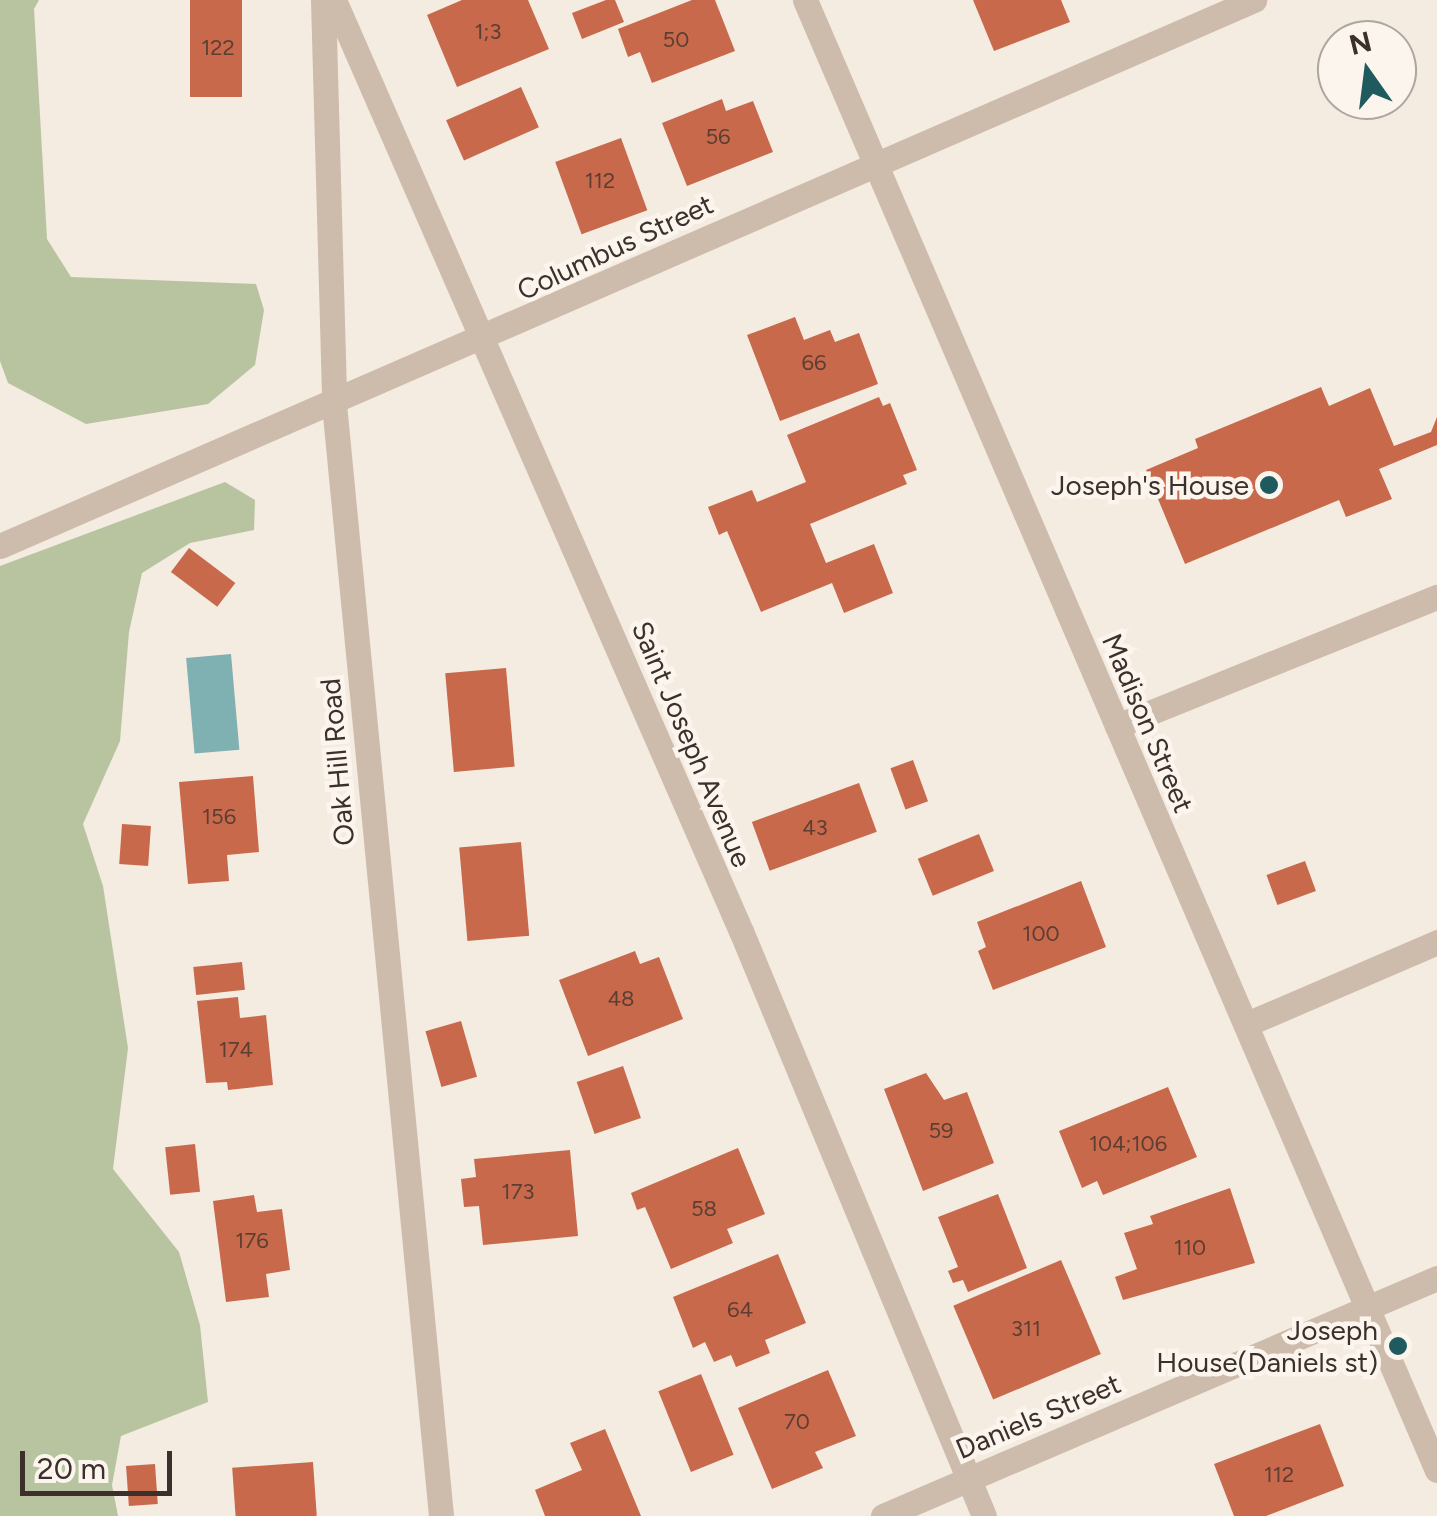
<!DOCTYPE html>
<html>
<head>
<meta charset="utf-8">
<style>
  body { margin:0 }
  #map { position:relative; width:1437px; height:1516px; overflow:hidden; background:#f4ebe1; font-family:Figtree,sans-serif }
  div>[style] { position:absolute }
  .green>* { inset:0; background:#b8c4a0 }
  .water>* { inset:0; background:#7fb0b2; transform-origin:0 0 }
  .building>* { inset:0; background:#c8694b; transform-origin:0 0 }
  .service>* { height:25px; margin:-12.5px; padding:0 12.5px; transform-origin:12.5px; border-radius:12.5px; background:#cdbbac }
  .minor>* { height:25px; margin:-12.5px; padding:0 12.5px; transform-origin:12.5px; border-radius:12.5px; background:#cdbbac }
  .tertiary>* { height:25px; margin:-12.5px; padding:0 12.5px; transform-origin:12.5px; border-radius:12.5px; background:#cdbbac }
  .dots>* { width:28px; height:28px; translate:-50% -50%; box-sizing:border-box; border:5px solid #fbf5ee; border-radius:50% }
  span { translate:-50% -50%; white-space:nowrap; text-align:center; line-height:1.15; -webkit-text-stroke:9px #fbf5ee; paint-order:stroke }
  .number-label { font-size:22px; color:#5e3e33 }
  .number-label span { -webkit-text-stroke-width:0 }
  .street-label { font-size:28px; color:#3b302b }
  .poi-label { font-size:28px; color:#3b302b }
  .right { translate:-100% -50%; text-align:right }
  .north { position:absolute; left:1317px; top:20px; width:100px; height:100px; box-sizing:border-box; background:#fbf5ee; border:2px solid #aea6a0; border-radius:50%; rotate:346deg; font-size:28px; font-weight:700; line-height:40px; text-align:center; color:#3b302b }
  .north::after { content:''; display:block; margin:auto; width:35px; height:45px; background:#1f5a5e; clip-path:polygon(50% 0,100% 100%,50% 72%,0 100%) }
  .scale { position:absolute; left:20px; top:1451px; width:152px; height:45px; box-sizing:border-box; border:5px solid #3b302b; border-top:0; padding-left:12px; font-size:30px; line-height:35px; white-space:nowrap; color:#3b302b; -webkit-text-stroke:8px #fbf5ee; paint-order:stroke }
</style>
</head>
<body>
<div id="map">
  <div class="green">
    <i style="clip-path:polygon(0 0,39px 0,34px 9px,47px 239px,71px 277px,256px 284px,264px 310px,255px 365px,208px 404px,86px 424px,8px 383px,0 361px)"></i>
    <i style="clip-path:polygon(225px 482px,255px 500px,254px 530px,190px 543px,142px 573px,129px 632px,120px 741px,83px 824px,103px 886px,128px 1048px,113px 1169px,179px 1252px,200px 1325px,208px 1402px,121px 1436px,112px 1485px,118px 1516px,0 1516px,0 566px)"></i>
  </div>
  <div class="water">
    <i style="left:231px;top:654px;width:96px;height:45px;rotate:85deg"></i>
  </div>
  <div class="building">
    <i style="left:190px;top:0;width:52px;height:97px"></i>
    <i style="clip-path:polygon(462px 0,528px 0,549px 49px,457px 87px,427px 15px)"></i>
    <i style="clip-path:polygon(606px 0,615px 0,624px 22px,582px 39px,572px 13px)"></i>
    <i style="clip-path:polygon(692px 0,715px 0,735px 51px,652px 83px,640px 52px,628px 57px,618px 29px)"></i>
    <i style="clip-path:polygon(973px 0,1061px 0,1070px 22px,994px 51px)"></i>
    <i style="left:521px;top:87px;width:44px;height:82px;rotate:66deg"></i>
    <i style="clip-path:polygon(722px 99px,726px 111px,753px 101px,773px 152px,687px 186px,662px 123px)"></i>
    <i style="left:621px;top:138px;width:77px;height:70px;rotate:70deg"></i>
    <i style="clip-path:polygon(795px 317px,804px 340px,830px 330px,835px 342px,859px 333px,878px 384px,780px 421px,747px 335px)"></i>
    <i style="clip-path:polygon(1321px 387px,1329px 406px,1370px 388px,1394px 446px,1431px 432px,1437px 417px,1437px 445px,1379px 469px,1392px 499px,1346px 517px,1339px 500px,1185px 564px,1146px 470px,1198px 448px,1195px 439px)"></i>
    <i style="clip-path:polygon(879px 397px,883px 406px,890px 403px,917px 470px,903px 475px,907px 484px,810px 524px,826px 563px,874px 544px,893px 593px,844px 613px,832px 583px,761px 612px,727px 531px,719px 535px,708px 507px,752px 490px,757px 502px,806px 482px,787px 435px)"></i>
    <i style="left:189px;top:548px;width:58px;height:30px;rotate:37deg"></i>
    <i style="left:506px;top:668px;width:99px;height:61px;rotate:85deg"></i>
    <i style="left:913px;top:760px;width:44px;height:24px;rotate:70deg"></i>
    <i style="clip-path:polygon(253px 776px,259px 852px,227px 855px,229px 881px,188px 884px,179px 782px)"></i>
    <i style="left:859px;top:783px;width:52px;height:114px;rotate:70deg"></i>
    <i style="left:122px;top:824px;width:29px;height:40px;rotate:4deg"></i>
    <i style="left:979px;top:834px;width:40px;height:66px;rotate:68deg"></i>
    <i style="left:521px;top:842px;width:94px;height:62px;rotate:85deg"></i>
    <i style="left:1305px;top:861px;width:32px;height:41px;rotate:70deg"></i>
    <i style="clip-path:polygon(1081px 881px,1106px 947px,993px 990px,978px 951px,986px 947px,977px 922px)"></i>
    <i style="clip-path:polygon(635px 951px,640px 964px,659px 957px,683px 1019px,588px 1056px,559px 980px)"></i>
    <i style="left:242px;top:962px;width:28px;height:49px;rotate:84deg"></i>
    <i style="clip-path:polygon(238px 997px,240px 1018px,266px 1015px,273px 1085px,228px 1090px,227px 1082px,206px 1083px,197px 1001px)"></i>
    <i style="left:461px;top:1021px;width:58px;height:37px;rotate:74deg"></i>
    <i style="left:623px;top:1066px;width:55px;height:49px;rotate:71deg"></i>
    <i style="clip-path:polygon(926px 1073px,944px 1100px,967px 1092px,994px 1163px,923px 1191px,884px 1089px)"></i>
    <i style="clip-path:polygon(1168px 1087px,1197px 1157px,1103px 1195px,1097px 1181px,1082px 1188px,1059px 1131px)"></i>
    <i style="left:195px;top:1144px;width:48px;height:30px;rotate:84deg"></i>
    <i style="clip-path:polygon(738px 1148px,765px 1214px,727px 1229px,733px 1243px,671px 1269px,645px 1207px,637px 1210px,631px 1193px)"></i>
    <i style="clip-path:polygon(570px 1150px,578px 1236px,483px 1245px,479px 1206px,464px 1207px,461px 1179px,476px 1177px,474px 1159px)"></i>
    <i style="clip-path:polygon(1230px 1188px,1255px 1263px,1123px 1300px,1115px 1277px,1137px 1269px,1124px 1233px,1153px 1224px,1150px 1216px)"></i>
    <i style="clip-path:polygon(998px 1194px,1027px 1268px,968px 1292px,963px 1280px,953px 1283px,948px 1271px,958px 1267px,938px 1217px)"></i>
    <i style="clip-path:polygon(254px 1195px,257px 1212px,282px 1209px,290px 1270px,266px 1274px,269px 1297px,226px 1302px,213px 1201px)"></i>
    <i style="clip-path:polygon(778px 1254px,806px 1323px,765px 1340px,770px 1353px,736px 1367px,731px 1355px,714px 1362px,705px 1342px,693px 1348px,673px 1297px)"></i>
    <i style="left:1061px;top:1260px;width:102px;height:117px;rotate:67deg"></i>
    <i style="clip-path:polygon(828px 1370px,856px 1436px,815px 1452px,823px 1468px,772px 1489px,738px 1408px)"></i>
    <i style="left:701px;top:1374px;width:87px;height:46px;rotate:68deg"></i>
    <i style="clip-path:polygon(1320px 1424px,1344px 1486px,1266px 1516px,1234px 1516px,1214px 1464px)"></i>
    <i style="clip-path:polygon(605px 1429px,641px 1516px,545px 1516px,535px 1490px,582px 1470px,570px 1443px)"></i>
    <i style="left:313px;top:1462px;width:54px;height:81px;rotate:86deg"></i>
    <i style="left:155px;top:1464px;width:40px;height:29px;rotate:86deg"></i>
  </div>
  <div class="service">
    <i style="left:1117px;top:726px;width:345px;rotate:-22deg"></i>
    <i style="left:1247px;top:1024px;width:207px;rotate:-23.3deg"></i>
  </div>
  <div class="minor">
    <i style="left:805px;top:0;width:1600px;rotate:66.74deg"></i>
    <i style="left:0;top:546px;width:1368px;rotate:-23.53deg"></i>
  </div>
  <div class="tertiary">
    <i style="left:323px;top:0;width:404px;rotate:88.4deg"></i>
    <i style="left:334px;top:404px;width:1117px;rotate:84.5deg"></i>
    <i style="left:334px;top:0;width:1016px;rotate:66.39deg"></i>
    <i style="left:741px;top:931px;width:633px;rotate:67.44deg"></i>
    <i style="left:883px;top:1516px;width:603px;rotate:-23.25deg"></i>
  </div>
  <div class="dots">
    <i style="left:1269px;top:485px;background:#1f5a5e"></i>
    <i style="left:1398px;top:1346px;background:#1f5a5e"></i>
  </div>
  <div class="number-label">
    <span style="left:488px;top:32px">1;3</span>
    <span style="left:676px;top:40px">50</span>
    <span style="left:218px;top:48px">122</span>
    <span style="left:718px;top:137px">56</span>
    <span style="left:600px;top:181px">112</span>
    <span style="left:814px;top:363px">66</span>
    <span style="left:219px;top:817px">156</span>
    <span style="left:815px;top:828px">43</span>
    <span style="left:1041px;top:934px">100</span>
    <span style="left:621px;top:999px">48</span>
    <span style="left:236px;top:1050px">174</span>
    <span style="left:941px;top:1131px">59</span>
    <span style="left:1128px;top:1144px">104;106</span>
    <span style="left:518px;top:1192px">173</span>
    <span style="left:704px;top:1209px">58</span>
    <span style="left:252px;top:1241px">176</span>
    <span style="left:1190px;top:1248px">110</span>
    <span style="left:740px;top:1310px">64</span>
    <span style="left:1026px;top:1329px">311</span>
    <span style="left:797px;top:1422px">70</span>
    <span style="left:1279px;top:1475px">112</span>
  </div>
  <div class="street-label">
    <span style="left:615px;top:247px;rotate:-25deg">Columbus Street</span>
    <span style="left:1148px;top:723px;rotate:67deg">Madison Street</span>
    <span style="left:692px;top:744px;rotate:67deg">Saint Joseph Avenue</span>
    <span style="left:337px;top:762px;rotate:-95deg">Oak Hill Road</span>
    <span style="left:1038px;top:1416px;rotate:-23deg">Daniels Street</span>
  </div>
  <div class="poi-label">
    <span class="right" style="left:1249px;top:485px">Joseph's House</span>
    <span class="right" style="left:1378px;top:1346px">Joseph<br>House(Daniels st)</span>
  </div>
  <div class="north">N</div>
  <div class="scale">20 m</div>
</div>
</body>
</html>
